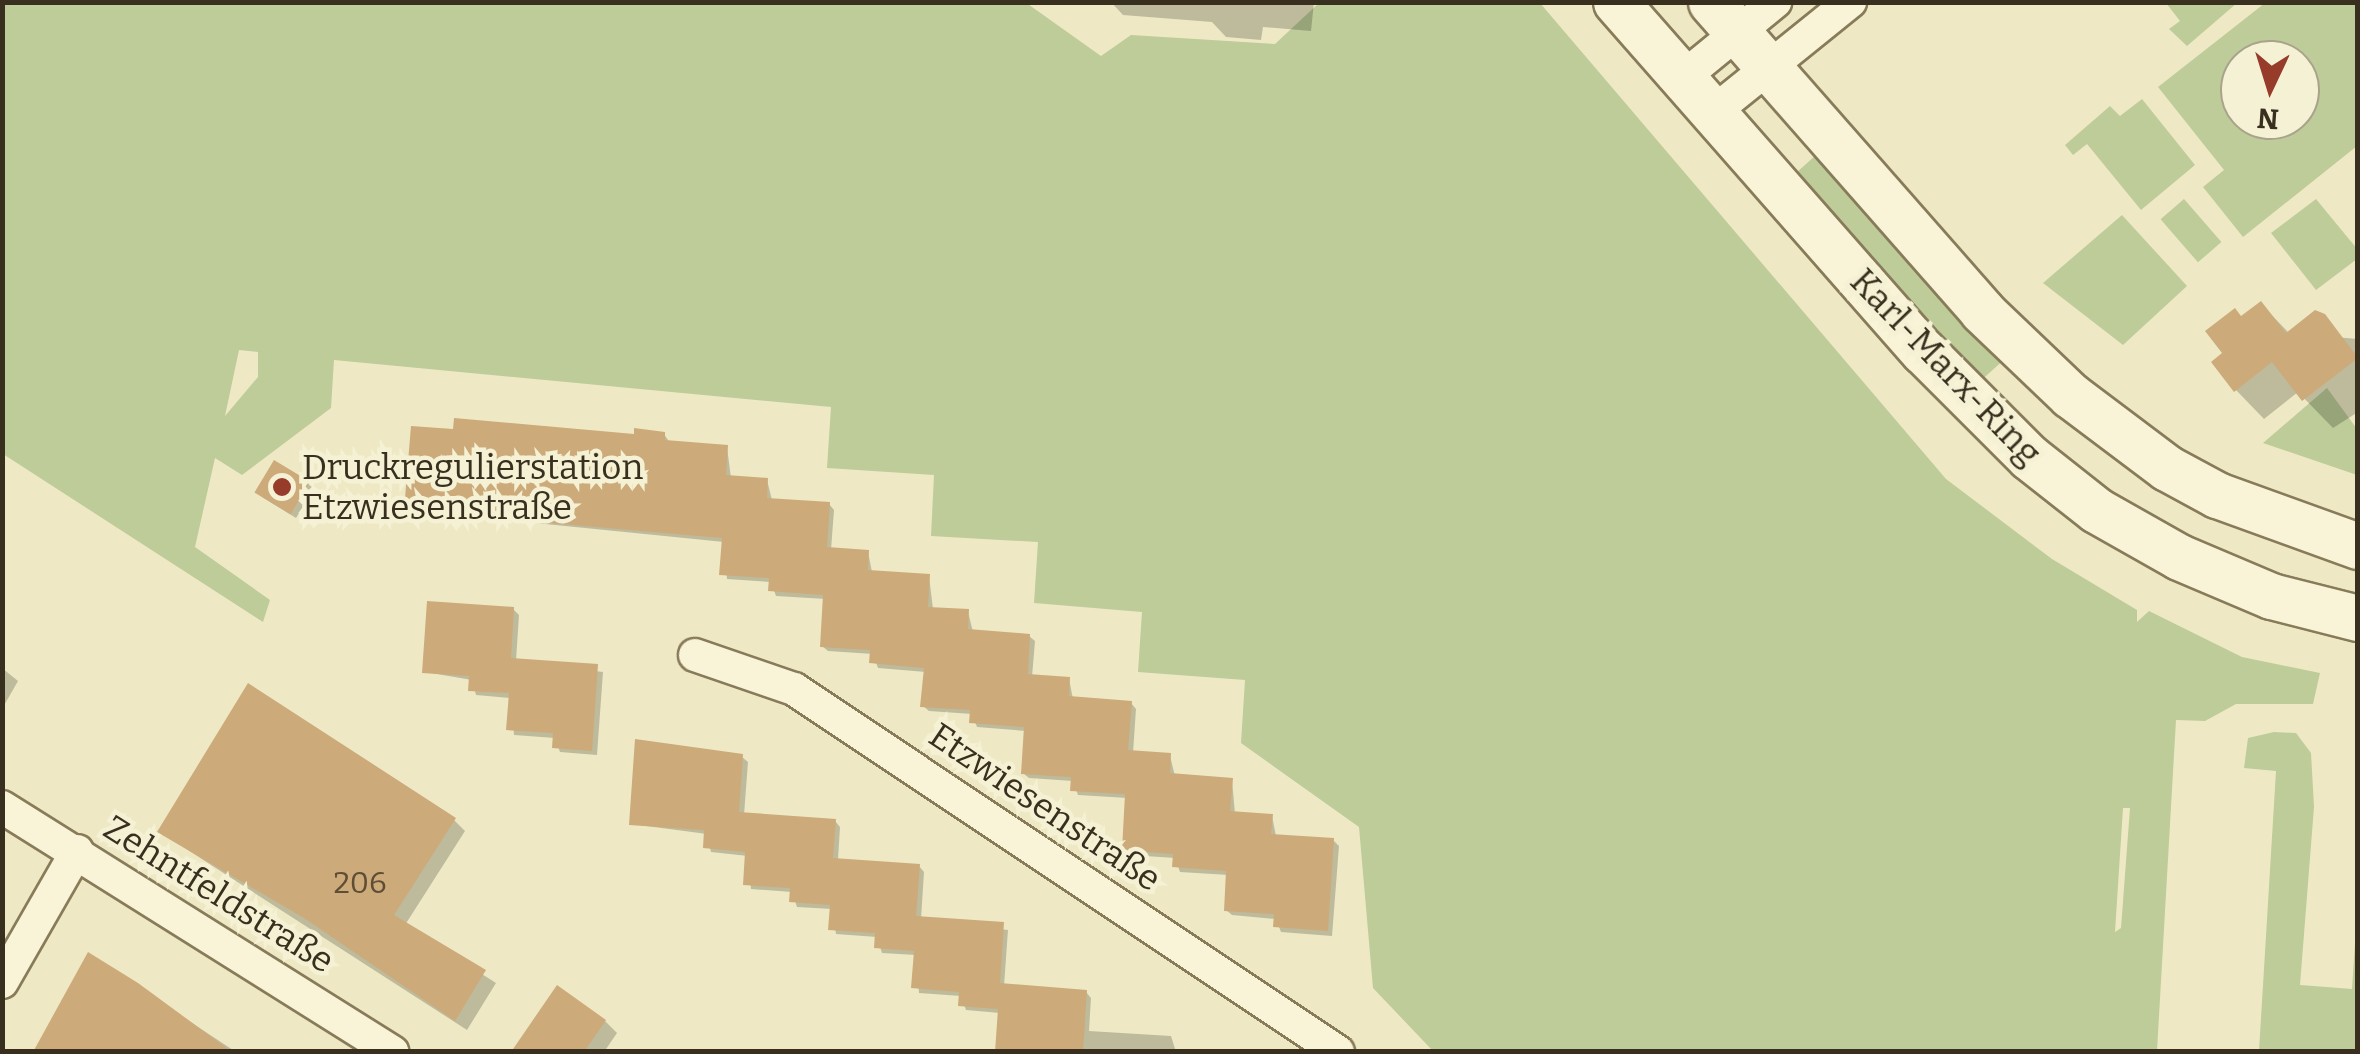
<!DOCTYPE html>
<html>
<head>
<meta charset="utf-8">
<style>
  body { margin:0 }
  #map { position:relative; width:2360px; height:1054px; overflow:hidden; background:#eee9c4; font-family:Bitter,serif }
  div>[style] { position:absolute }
  .green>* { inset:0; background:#bdcc98; transform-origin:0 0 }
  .shadow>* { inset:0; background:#0003 }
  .building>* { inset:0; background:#ccaa7a; transform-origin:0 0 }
  .roads { filter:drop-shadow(2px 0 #887b5a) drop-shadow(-2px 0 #887b5a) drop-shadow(0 2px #887b5a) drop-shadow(0 -2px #887b5a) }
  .minor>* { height:32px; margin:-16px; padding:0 16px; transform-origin:16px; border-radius:16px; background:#f9f4d7 }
  .secondary>* { height:45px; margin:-22.5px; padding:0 22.5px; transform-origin:22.5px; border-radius:22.5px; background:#f9f4d7 }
  .dots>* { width:28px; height:28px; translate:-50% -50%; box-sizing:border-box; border:5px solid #f5f1d4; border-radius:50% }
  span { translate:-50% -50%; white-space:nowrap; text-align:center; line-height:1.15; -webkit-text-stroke:9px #f5f1d4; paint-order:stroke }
  .number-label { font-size:30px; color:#5d4e35 }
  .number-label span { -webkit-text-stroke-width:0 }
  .street-label { font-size:35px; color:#382f1e }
  .poi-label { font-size:35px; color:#382f1e }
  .left { translate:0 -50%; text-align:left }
  .frame { position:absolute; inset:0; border:5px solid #382f1e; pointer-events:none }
  .north { position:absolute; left:2220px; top:40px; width:100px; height:100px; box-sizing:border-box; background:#f5f1d4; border:2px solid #a9a38b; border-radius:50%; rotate:184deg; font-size:28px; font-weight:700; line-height:40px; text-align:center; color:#382f1e }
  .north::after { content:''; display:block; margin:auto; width:35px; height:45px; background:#973c2b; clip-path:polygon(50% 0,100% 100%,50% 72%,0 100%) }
</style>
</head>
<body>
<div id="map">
  <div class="green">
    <i style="clip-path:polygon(evenodd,1025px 2px,1101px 56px,1131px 35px,1275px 44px,1319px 3px,1540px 3px,1946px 479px,2052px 559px,2137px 610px,2137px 622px,2149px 611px,2242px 657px,2320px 673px,2313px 704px,2236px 704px,2205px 721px,2176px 720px,2157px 1051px,1433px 1051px,1373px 988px,1359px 827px,1241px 743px,1245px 680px,1138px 672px,1142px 612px,1034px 603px,1038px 542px,931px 536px,934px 475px,827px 468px,831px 407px,334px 360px,331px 408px,242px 475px,215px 458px,195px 547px,270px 600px,263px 622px,3px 454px,3px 3px,1025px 2px,239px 350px,258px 352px,258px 377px,225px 416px,239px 350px,1025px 2px,2123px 808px,2130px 808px,2121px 928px,2115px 932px,2123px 808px)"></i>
    <i style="clip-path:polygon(2166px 3px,2237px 3px,2187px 46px,2169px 29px,2180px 21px)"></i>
    <i style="clip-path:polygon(evenodd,2265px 3px,2357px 3px,2357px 146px,2243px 237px,2203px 187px,2224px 170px,2158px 87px,2265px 3px,2240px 60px,2300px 60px,2300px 120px,2240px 120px,2240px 60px)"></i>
    <i style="clip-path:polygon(2142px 99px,2195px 165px,2141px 210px,2087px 144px,2073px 155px,2065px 145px,2110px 106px,2120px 116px)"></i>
    <i style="left:1816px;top:155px;width:278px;height:28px;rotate:48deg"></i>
    <i style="left:2184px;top:199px;width:57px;height:31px;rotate:49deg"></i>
    <i style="clip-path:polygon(2316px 199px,2358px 250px,2357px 259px,2316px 290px,2271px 233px)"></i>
    <i style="clip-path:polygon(2122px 215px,2187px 286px,2123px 345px,2043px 283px)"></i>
    <i style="clip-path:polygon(2327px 388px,2357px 429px,2357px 475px,2263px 443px)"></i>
    <i style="clip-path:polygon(2274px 732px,2296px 733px,2311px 753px,2314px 807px,2300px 985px,2352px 989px,2357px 912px,2357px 1051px,2259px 1051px,2276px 771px,2244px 768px,2248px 738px)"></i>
  </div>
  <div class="shadow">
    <i style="clip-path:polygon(1111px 2px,1314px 2px,1311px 31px,1263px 27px,1261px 40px,1226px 37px,1212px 22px,1123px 15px)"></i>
    <i style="clip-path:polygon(2261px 304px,2289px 333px,2358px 339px,2358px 412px,2333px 428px,2298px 392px,2264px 419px,2236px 390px,2226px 354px,2242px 319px)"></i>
    <i style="clip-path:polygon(664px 434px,670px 443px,727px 447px,731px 478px,767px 480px,772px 500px,829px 504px,834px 510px,831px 550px,868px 552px,872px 572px,929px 576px,933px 609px,968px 612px,973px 632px,1029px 636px,1035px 641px,1032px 677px,1069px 679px,1073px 699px,1131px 703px,1136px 709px,1133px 753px,1170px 756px,1175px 776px,1232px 780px,1235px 814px,1272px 816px,1276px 836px,1333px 840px,1339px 846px,1332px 936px,1281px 932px,1276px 919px,1232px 915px,1226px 910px,1229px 875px,1180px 872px,1175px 858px,1130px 855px,1124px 850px,1128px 798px,1078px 795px,1073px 781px,1029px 778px,1023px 773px,1026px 731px,977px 727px,972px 714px,929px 711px,923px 706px,926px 672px,878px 668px,873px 654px,828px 651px,822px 646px,826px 599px,776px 596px,771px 582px,727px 579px,724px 542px,407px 510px,636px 437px)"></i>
    <i style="clip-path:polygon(308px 484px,314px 489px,296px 518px,262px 497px)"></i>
    <i style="clip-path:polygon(513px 609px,519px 615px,516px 661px,603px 672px,597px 755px,560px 752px,555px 738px,514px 735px,511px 698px,476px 695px,472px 680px,425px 672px)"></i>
    <i style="clip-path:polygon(2px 668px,18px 681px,2px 709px)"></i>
    <i style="clip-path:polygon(742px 757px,748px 762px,744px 815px,835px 821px,840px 827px,838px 860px,919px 866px,924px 872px,921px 919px,1008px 930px,1004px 986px,1086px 992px,1091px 998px,1089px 1031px,1171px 1036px,1176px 1052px,997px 1052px,1000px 1013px,966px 1010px,961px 996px,919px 993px,916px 955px,882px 953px,877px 937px,836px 934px,832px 909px,797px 907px,792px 892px,751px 889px,748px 856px,711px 852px,707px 834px,631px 824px)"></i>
    <i style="clip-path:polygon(454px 820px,465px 831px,405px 925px,496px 983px,467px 1030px,160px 832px)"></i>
    <i style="clip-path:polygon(89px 955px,236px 1052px,35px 1052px)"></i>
    <i style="clip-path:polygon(605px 1021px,617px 1033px,604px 1052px,524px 1052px)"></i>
  </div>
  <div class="building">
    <i style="clip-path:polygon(2261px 301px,2286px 333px,2315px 310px,2325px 314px,2358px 358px,2302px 401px,2272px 362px,2234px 392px,2211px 362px,2222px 353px,2205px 331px,2235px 308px,2241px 316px)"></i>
    <i style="clip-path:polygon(454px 418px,634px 434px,634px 428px,665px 432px,665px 440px,728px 445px,726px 475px,768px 478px,767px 498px,830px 502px,827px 547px,869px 550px,868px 570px,930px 574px,928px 607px,969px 609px,968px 629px,1030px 634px,1028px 674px,1070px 677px,1069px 696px,1132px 701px,1128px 750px,1171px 753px,1170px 773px,1233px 778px,1230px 811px,1273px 814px,1271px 834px,1334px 838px,1328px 931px,1273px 927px,1274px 914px,1224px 911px,1226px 871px,1172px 867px,1173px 854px,1122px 850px,1125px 794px,1070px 791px,1071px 777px,1021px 774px,1024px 727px,969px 723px,970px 710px,920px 707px,924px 668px,869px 663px,870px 650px,820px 647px,823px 595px,768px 591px,769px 578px,719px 575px,722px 538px,404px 510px,411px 426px,453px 429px)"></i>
    <i style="left:274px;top:460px;width:42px;height:38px;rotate:31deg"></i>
    <i style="clip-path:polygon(427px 601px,514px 607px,511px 658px,598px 664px,592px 751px,552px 748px,553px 733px,506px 730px,509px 693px,468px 691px,469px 676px,422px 673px)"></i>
    <i style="clip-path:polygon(248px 683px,456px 818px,394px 915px,486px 970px,455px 1021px,304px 918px,157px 832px)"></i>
    <i style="clip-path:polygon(635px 739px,743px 754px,739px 812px,836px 819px,833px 858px,920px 864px,916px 916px,1004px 922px,1000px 983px,1087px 990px,1083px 1052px,995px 1052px,998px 1009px,958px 1006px,959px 992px,911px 988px,914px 951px,874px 948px,875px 933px,828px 930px,830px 905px,789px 902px,790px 888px,743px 885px,745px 852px,703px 848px,704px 830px,629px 825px)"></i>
    <i style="clip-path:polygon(88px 952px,138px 983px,232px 1052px,33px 1052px)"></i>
    <i style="clip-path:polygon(557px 985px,606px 1020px,584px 1052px,511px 1052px)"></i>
  </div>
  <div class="roads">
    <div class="minor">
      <i style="left:1681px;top:79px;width:122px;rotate:-39.3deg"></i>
      <i style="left:1711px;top:114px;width:179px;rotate:-38.9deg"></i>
      <i style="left:695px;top:655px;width:105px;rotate:19deg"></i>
      <i style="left:794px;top:689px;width:654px;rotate:33.71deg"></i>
      <i style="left:2px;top:807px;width:461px;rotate:32.1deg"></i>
      <i style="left:2px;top:982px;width:151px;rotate:-60.2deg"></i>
    </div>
    <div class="secondary">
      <i style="left:1616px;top:2px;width:465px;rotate:48.7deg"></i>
      <i style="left:1923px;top:351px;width:150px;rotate:45deg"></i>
      <i style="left:2029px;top:457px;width:85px;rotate:38.3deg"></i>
      <i style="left:2096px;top:510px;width:95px;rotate:29.5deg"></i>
      <i style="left:2179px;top:557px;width:100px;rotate:23deg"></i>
      <i style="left:2271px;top:596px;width:90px;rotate:14.2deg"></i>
      <i style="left:1711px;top:2px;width:411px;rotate:48.7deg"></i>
      <i style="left:1982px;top:311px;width:122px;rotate:43.7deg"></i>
      <i style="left:2070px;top:395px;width:121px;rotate:37deg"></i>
      <i style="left:2167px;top:468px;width:57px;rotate:28.4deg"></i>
      <i style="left:2217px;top:495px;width:150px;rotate:19.9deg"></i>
    </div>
  </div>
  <div class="dots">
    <i style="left:282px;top:487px;background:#973c2b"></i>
  </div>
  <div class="number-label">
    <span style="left:360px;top:883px">206</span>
  </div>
  <div class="street-label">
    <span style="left:1946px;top:367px;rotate:46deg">Karl-Marx-Ring</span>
    <span style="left:1045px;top:807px;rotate:34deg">Etzwiesenstraße</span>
    <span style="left:219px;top:894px;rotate:32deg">Zehntfeldstraße</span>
  </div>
  <div class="poi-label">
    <span class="left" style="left:302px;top:487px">Druckregulierstation<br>Etzwiesenstraße</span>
  </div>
  <div class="frame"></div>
  <div class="north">N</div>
</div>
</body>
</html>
